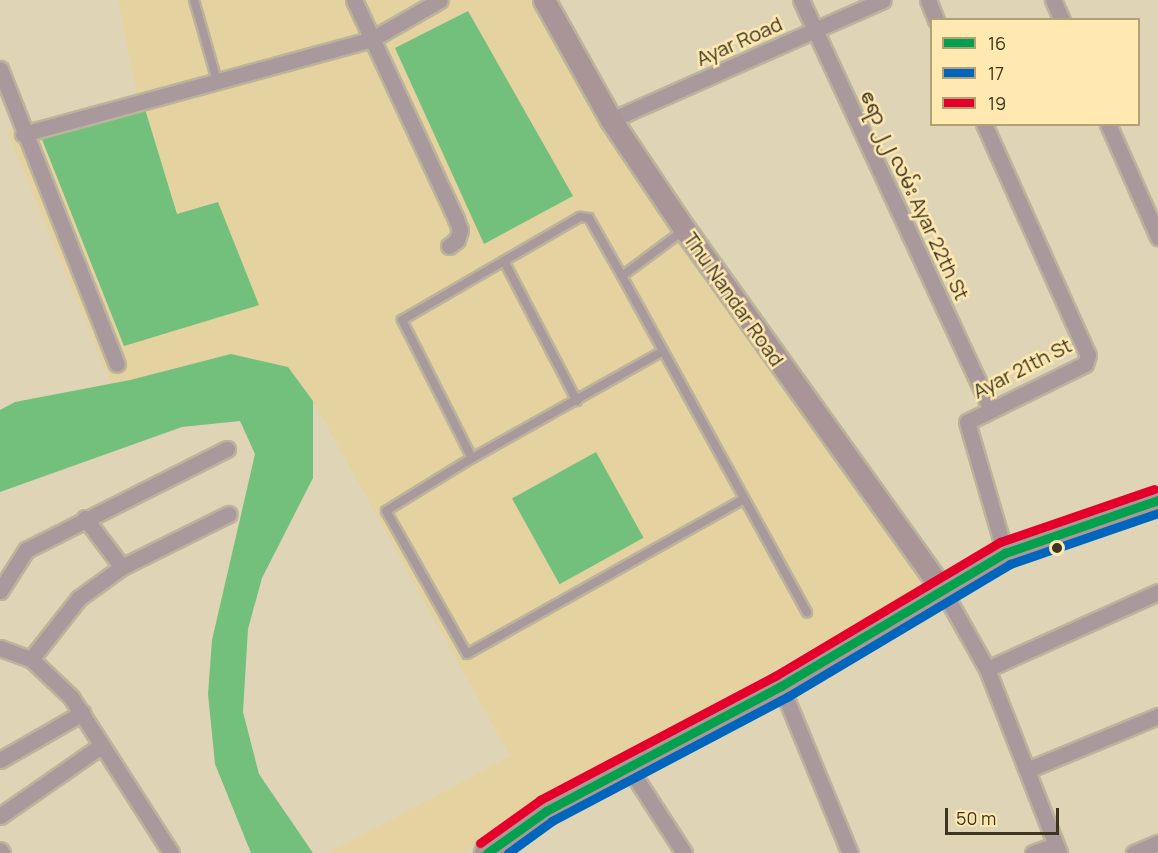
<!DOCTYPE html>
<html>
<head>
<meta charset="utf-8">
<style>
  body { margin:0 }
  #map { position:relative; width:1158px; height:853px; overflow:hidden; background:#e0d4b6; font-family:Manrope,"Noto Sans Myanmar",sans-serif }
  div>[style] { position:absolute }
  .built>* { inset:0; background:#e4d2a1 }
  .water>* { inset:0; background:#73c07d; transform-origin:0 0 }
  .roads { filter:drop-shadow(2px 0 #bcb39b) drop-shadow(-2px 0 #bcb39b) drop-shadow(0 2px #bcb39b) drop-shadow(0 -2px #bcb39b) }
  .service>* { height:8px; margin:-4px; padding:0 4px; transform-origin:4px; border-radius:4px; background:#a9989c }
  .minor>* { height:15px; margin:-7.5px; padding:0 7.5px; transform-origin:7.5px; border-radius:7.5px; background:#a9989c }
  .secondary>* { height:21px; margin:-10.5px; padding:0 10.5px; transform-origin:10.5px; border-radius:10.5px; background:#a99497 }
  .primary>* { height:24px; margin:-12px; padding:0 12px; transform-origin:12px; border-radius:12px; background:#a99895 }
  .bus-1>* { height:9px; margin:-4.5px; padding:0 4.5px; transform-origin:4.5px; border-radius:4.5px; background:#03a04e }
  .bus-2>* { height:9px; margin:-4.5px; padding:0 4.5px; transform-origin:4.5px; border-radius:4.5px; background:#0065bd }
  .bus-3>* { height:9px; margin:-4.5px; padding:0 4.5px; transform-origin:4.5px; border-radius:4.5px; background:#e4002b }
  .dots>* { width:16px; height:16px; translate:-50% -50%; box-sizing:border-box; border:3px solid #ffe9b1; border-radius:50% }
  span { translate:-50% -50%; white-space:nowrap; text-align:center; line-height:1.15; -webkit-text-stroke:5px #ffe9b1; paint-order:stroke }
  .street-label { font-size:20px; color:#3d351e }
  .legend { position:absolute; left:930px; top:18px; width:210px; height:108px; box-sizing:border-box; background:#ffe9b1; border:2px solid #b1a176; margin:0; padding:8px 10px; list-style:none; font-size:18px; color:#3d351e }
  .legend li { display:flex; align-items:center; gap:12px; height:30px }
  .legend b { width:30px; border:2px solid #b1a176 }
  .scale { position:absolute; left:945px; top:808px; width:114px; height:27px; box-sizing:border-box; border:3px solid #3d351e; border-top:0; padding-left:8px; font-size:18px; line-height:21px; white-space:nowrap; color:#3d351e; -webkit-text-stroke:4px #ffe9b1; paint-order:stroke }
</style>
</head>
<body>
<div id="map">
  <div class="built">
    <i style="clip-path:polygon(118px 0,530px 0,689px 254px,853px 482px,924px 569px,917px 590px,530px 807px,463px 853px,329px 853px,510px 756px,313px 401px,288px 368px,111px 383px,7px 131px,137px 95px)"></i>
  </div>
  <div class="water">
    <i style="clip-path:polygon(468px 11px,573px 196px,484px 244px,395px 48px)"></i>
    <i style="clip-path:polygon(145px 109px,177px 214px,218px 202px,259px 305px,124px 346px,41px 137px)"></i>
    <i style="clip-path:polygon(231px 354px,288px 367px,313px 401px,313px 478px,262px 578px,248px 629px,243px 712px,259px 774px,313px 853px,251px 853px,215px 764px,208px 694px,212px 640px,255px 454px,240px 421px,182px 427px,0 492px,0 410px,15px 402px,130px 380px)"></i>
    <i style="left:596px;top:452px;width:98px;height:96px;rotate:61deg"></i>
  </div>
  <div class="roads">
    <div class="service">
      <i style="left:194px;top:0;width:84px;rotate:74.1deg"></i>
      <i style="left:684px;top:230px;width:77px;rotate:143.4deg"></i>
      <i style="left:622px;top:276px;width:384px;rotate:61.2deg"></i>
      <i style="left:504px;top:261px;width:158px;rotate:62.5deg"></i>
      <i style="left:663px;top:351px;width:219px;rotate:150.7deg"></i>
      <i style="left:472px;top:458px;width:101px;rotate:148.4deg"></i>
      <i style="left:386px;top:511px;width:164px;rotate:60.5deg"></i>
      <i style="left:467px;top:654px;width:317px;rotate:-29.2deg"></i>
      <i style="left:472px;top:458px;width:155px;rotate:-116.9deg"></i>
      <i style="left:402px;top:320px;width:206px;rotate:-30.1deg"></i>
      <i style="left:580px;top:217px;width:9px;rotate:6deg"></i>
      <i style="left:589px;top:218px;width:67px;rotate:60.4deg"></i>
    </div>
    <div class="minor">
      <i style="left:354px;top:0;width:242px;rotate:65deg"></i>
      <i style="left:456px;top:219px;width:12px;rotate:70deg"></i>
      <i style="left:460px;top:230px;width:10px;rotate:107deg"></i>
      <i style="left:457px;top:240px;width:10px;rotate:143deg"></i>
      <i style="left:801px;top:0;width:449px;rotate:65.1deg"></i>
      <i style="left:928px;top:0;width:22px;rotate:68deg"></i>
      <i style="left:1053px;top:0;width:22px;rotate:66deg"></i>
      <i style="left:0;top:69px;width:317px;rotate:68.4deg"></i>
      <i style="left:611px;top:120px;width:297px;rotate:-23.8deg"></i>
      <i style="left:984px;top:124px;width:253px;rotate:65.8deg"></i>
      <i style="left:1088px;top:355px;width:9px;rotate:108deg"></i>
      <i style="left:1085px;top:364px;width:131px;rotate:153.8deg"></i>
      <i style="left:967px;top:422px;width:136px;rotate:73.8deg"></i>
      <i style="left:1108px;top:124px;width:124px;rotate:66.1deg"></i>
      <i style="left:23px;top:134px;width:362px;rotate:-15.2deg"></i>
      <i style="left:372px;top:39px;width:78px;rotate:-29.8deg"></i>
      <i style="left:85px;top:518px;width:61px;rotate:52.9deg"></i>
      <i style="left:941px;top:587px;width:94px;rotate:60.7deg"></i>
      <i style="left:987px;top:669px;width:198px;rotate:68.6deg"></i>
      <i style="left:0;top:591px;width:49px;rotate:-57.6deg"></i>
      <i style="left:26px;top:550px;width:225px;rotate:-26.7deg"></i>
      <i style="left:0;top:648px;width:33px;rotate:20deg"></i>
      <i style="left:31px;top:659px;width:55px;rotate:43.5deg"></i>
      <i style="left:71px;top:697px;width:185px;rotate:57.3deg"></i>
      <i style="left:31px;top:659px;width:78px;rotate:-51.8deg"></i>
      <i style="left:79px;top:598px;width:53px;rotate:-35.8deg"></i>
      <i style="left:122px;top:567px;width:119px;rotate:-26.4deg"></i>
      <i style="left:987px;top:669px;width:188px;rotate:-24.2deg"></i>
      <i style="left:781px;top:686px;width:181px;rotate:67.6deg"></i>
      <i style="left:0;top:760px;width:95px;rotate:-29.8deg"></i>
      <i style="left:628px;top:766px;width:103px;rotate:57.2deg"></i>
      <i style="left:1027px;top:770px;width:142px;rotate:-22.4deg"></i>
      <i style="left:0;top:816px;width:124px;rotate:-34.8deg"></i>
      <i style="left:0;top:850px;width:4px;rotate:56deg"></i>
      <i style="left:1033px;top:853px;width:23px;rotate:-20deg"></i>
      <i style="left:1134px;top:853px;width:26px;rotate:-23deg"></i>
    </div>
    <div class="secondary">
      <i style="left:544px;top:0;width:137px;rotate:60.8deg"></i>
      <i style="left:611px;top:120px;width:133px;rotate:56.1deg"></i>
      <i style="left:685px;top:230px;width:439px;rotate:54.4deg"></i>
    </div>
    <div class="primary">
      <i style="left:487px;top:853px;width:72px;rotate:-35.4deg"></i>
      <i style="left:546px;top:811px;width:266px;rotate:-28deg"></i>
      <i style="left:781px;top:686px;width:261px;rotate:-30.7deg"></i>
      <i style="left:1005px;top:553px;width:162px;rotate:-19.1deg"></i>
    </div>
  </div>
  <div class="bus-1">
    <i style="left:487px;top:853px;width:72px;rotate:-35.4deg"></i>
    <i style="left:546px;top:811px;width:266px;rotate:-28deg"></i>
    <i style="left:781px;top:686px;width:261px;rotate:-30.7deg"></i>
    <i style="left:1005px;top:553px;width:162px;rotate:-19.1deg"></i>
  </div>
  <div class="bus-2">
    <i style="left:508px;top:853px;width:54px;rotate:-36deg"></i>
    <i style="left:552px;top:821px;width:266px;rotate:-27.8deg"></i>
    <i style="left:787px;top:697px;width:260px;rotate:-30.8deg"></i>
    <i style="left:1010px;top:564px;width:157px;rotate:-19deg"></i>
  </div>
  <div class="bus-3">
    <i style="left:480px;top:843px;width:74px;rotate:-35.6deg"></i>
    <i style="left:540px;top:800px;width:266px;rotate:-27.8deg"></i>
    <i style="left:775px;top:676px;width:262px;rotate:-30.8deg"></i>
    <i style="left:1000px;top:542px;width:163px;rotate:-19deg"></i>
  </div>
  <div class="dots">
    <i style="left:1057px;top:548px;background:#3d351e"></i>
  </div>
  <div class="street-label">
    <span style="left:739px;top:41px;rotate:-24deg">Ayar Road</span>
    <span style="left:915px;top:195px;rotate:65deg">ဧရာ ၂၂ လမ်း Ayar 22th St</span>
    <span style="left:734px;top:299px;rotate:55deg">Thu Nandar Road</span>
    <span style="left:1022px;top:368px;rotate:-27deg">Ayar 21th St</span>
  </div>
  <ul class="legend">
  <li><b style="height:8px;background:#03a04e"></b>16</li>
  <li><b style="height:8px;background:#0065bd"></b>17</li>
  <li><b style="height:8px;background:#e4002b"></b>19</li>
  </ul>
  <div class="scale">50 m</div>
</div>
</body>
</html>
